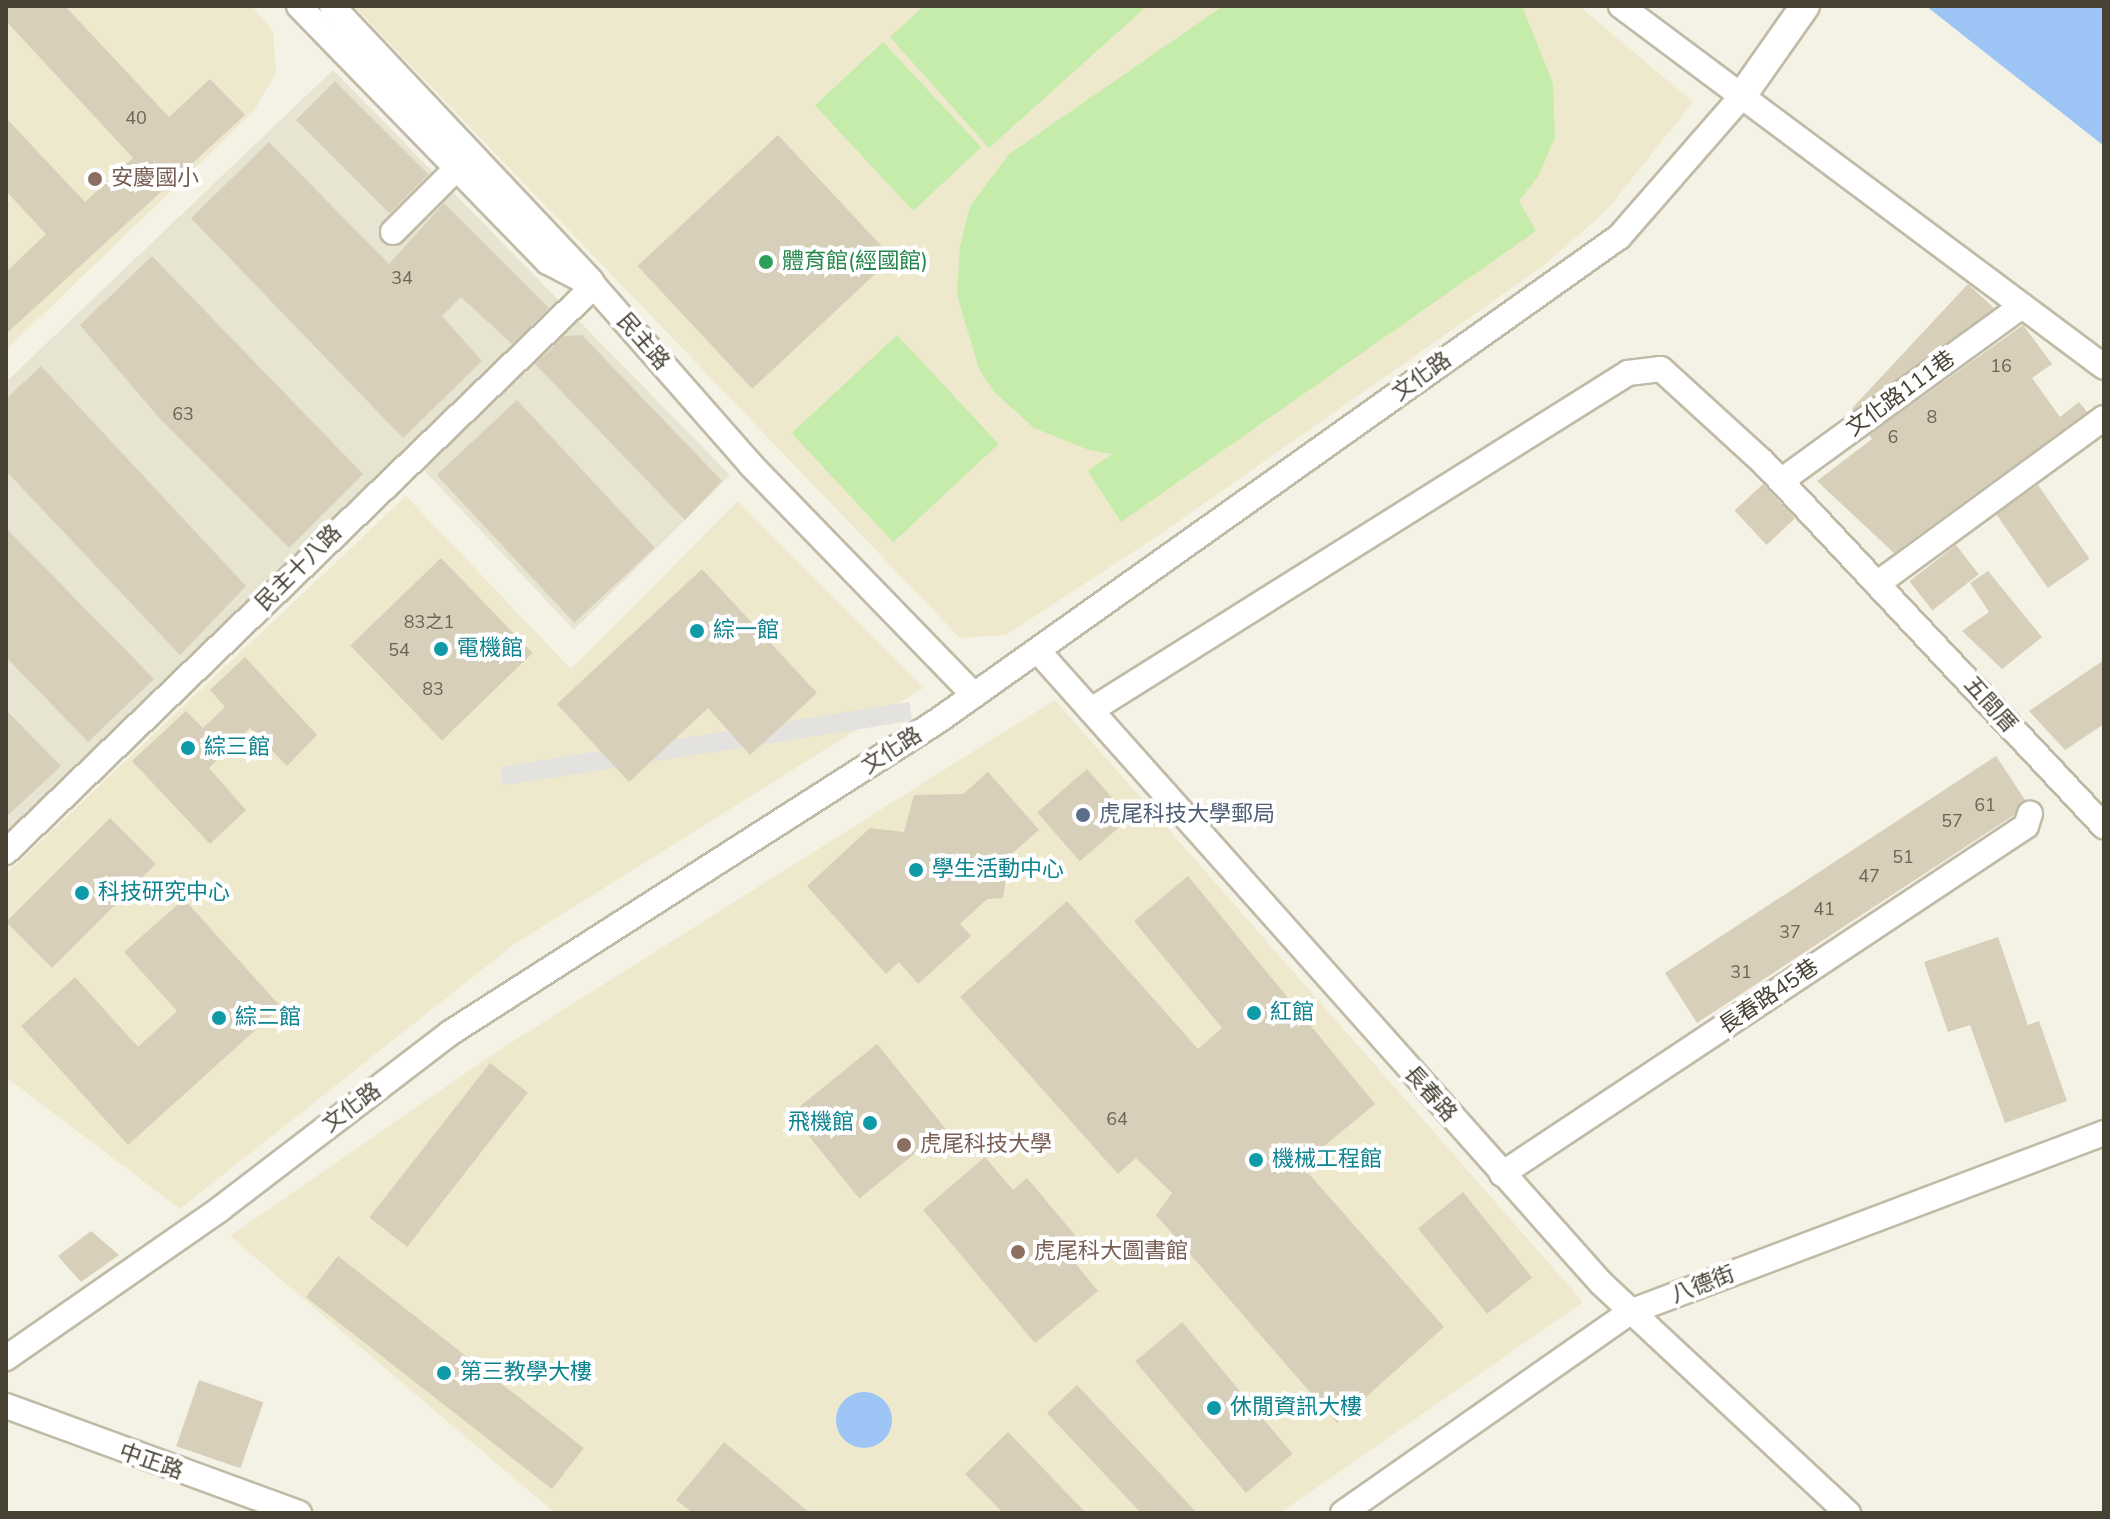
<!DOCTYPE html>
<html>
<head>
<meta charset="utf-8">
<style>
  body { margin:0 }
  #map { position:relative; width:2110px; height:1519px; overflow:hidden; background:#f4f1e5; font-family:"Nunito Sans","Noto Sans TC",sans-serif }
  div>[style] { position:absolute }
  .residential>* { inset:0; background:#e8e4d2 }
  .education>* { inset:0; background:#eee9cd }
  .green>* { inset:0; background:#c5ecaa; transform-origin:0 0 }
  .parking>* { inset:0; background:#e4e2de; transform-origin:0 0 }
  .water>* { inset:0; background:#9cc5f6 }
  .round { border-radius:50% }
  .building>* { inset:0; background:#d7cfb9; transform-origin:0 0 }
  .roads { filter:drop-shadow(2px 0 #c0bba7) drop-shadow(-2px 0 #c0bba7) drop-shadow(0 2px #c0bba7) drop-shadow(0 -2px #c0bba7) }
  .minor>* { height:24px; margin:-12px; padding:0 12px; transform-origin:12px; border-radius:12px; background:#fff }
  .tertiary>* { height:28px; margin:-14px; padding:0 14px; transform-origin:14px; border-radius:14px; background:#fff }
  .dots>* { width:22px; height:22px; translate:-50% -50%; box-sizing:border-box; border:4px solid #fff; border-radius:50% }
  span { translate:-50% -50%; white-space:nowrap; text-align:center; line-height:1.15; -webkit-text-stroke:8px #fff; paint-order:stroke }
  .number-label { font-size:18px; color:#6b6555 }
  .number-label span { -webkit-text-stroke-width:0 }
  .education-label { font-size:22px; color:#785e54 }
  .left { translate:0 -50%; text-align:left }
  .leisure-label { font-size:22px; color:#27864d }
  .street-label { font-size:22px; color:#474234 }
  .culture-label { font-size:22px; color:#0d838f }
  .right { translate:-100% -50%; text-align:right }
  .service-label { font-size:22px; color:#4e5e75 }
  .frame { position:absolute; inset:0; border:8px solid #474234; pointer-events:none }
</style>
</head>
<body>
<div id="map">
  <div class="residential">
    <i style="clip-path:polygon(333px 70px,730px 475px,574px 630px,407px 452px,6px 837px,6px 382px)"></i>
  </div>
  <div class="education">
    <i style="clip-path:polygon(6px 6px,252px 6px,273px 31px,276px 72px,254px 111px,6px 350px)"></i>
    <i style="clip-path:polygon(354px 6px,1579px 6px,1693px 102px,1606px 211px,1543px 266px,1162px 533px,1006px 635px,960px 638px)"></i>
    <i style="clip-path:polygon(406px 496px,571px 669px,738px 501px,923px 688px,513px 945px,180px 1209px,6px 1077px,6px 874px)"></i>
    <i style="clip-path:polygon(1055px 700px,1583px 1302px,1280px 1513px,555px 1513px,230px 1236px,493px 1054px)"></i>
  </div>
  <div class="green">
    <i style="clip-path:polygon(924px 6px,1147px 6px,989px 148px,890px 37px)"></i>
    <i style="clip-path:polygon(1223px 6px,1522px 6px,1553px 83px,1555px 137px,1539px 175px,1519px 201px,1536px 231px,1121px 522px,1088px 471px,1112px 454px,1089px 450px,1034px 428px,994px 392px,979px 369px,957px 295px,960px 246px,970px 206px,1009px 154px)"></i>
    <i style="left:883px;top:42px;width:144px;height:93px;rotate:47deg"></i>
    <i style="left:897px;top:335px;width:149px;height:144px;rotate:47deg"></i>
  </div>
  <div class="parking">
    <i style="left:909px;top:702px;width:19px;height:414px;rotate:81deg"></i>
  </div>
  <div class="water">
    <i style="clip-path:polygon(1926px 6px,2104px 6px,2104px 146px)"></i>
    <i class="round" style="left:836px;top:1392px;width:56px;height:56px"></i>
  </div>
  <div class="building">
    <i style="clip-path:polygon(6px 6px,65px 6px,169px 117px,210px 79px,245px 115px,6px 334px,6px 272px,46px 234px,6px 191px,6px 118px,85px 202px,133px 158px,6px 21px)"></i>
    <i style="left:335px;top:81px;width:132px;height:55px;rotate:45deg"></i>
    <i style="left:778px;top:135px;width:168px;height:192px;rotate:47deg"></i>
    <i style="clip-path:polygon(269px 142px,389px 264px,444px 203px,549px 308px,512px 344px,461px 297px,442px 316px,482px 361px,403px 438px,191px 218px)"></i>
    <i style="clip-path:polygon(152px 256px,363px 474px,289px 548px,160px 419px,80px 325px)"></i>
    <i style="left:1968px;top:284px;width:35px;height:170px;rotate:43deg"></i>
    <i style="clip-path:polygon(2023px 325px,2052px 364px,2032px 378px,2060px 417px,2079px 402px,2087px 412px,1894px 553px,1817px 481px,1872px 439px,1869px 435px)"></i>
    <i style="clip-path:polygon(582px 335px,722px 481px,685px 520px,535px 364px,564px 336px)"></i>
    <i style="clip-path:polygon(41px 366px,246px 586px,180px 655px,6px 471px,6px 399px)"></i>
    <i style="left:517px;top:400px;width:202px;height:110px;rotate:47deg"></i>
    <i style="left:1763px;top:484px;width:47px;height:39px;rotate:47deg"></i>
    <i style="left:2038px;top:485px;width:90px;height:51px;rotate:55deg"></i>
    <i style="clip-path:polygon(6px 528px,154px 679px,88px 742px,6px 657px)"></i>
    <i style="left:1956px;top:545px;width:37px;height:59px;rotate:52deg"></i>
    <i style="left:441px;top:558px;width:132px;height:126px;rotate:46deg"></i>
    <i style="clip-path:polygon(702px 569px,817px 693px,750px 755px,708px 708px,629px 782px,557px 704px)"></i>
    <i style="clip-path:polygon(1988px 571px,2042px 637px,2002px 669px,1962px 631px,1989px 612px,1970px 583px)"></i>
    <i style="clip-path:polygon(245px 657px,317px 735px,287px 766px,250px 728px,209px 768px,246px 810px,210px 844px,132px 761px,186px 711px,203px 728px,225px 707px,210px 690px)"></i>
    <i style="clip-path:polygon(2104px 660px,2104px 724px,2065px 750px,2029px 711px)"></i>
    <i style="clip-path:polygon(6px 710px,61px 766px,6px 817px)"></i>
    <i style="clip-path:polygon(1996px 756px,2025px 800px,2014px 815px,1697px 1023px,1665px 973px)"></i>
    <i style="left:1087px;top:769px;width:65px;height:66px;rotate:49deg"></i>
    <i style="clip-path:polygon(988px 772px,1039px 830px,1010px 855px,1003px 898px,987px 899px,960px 924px,971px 936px,918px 984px,899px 962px,886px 974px,807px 886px,870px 828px,904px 832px,914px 795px,963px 794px)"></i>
    <i style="left:110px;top:818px;width:65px;height:147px;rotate:45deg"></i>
    <i style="clip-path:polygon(1188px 876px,1375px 1104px,1301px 1165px,1444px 1327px,1337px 1423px,1156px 1215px,1172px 1193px,1136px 1158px,1118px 1174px,960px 997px,1067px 901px,1198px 1049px,1222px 1028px,1134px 921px)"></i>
    <i style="clip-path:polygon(184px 899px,281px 1007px,128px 1145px,21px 1026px,75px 977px,138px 1047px,177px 1011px,124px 952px)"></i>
    <i style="clip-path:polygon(1998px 937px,2028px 1025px,2039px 1021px,2067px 1101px,2005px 1123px,1970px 1025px,1948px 1032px,1924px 962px)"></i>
    <i style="left:877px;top:1044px;width:109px;height:111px;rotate:51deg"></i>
    <i style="left:490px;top:1063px;width:48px;height:196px;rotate:38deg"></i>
    <i style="clip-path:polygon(985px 1157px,1013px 1190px,1027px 1178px,1084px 1246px,1071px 1258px,1098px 1291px,1035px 1343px,923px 1210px)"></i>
    <i style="left:1463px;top:1192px;width:110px;height:58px;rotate:51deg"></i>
    <i style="clip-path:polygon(91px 1231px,119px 1255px,81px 1282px,58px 1256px)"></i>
    <i style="left:338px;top:1256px;width:312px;height:52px;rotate:38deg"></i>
    <i style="left:1182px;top:1322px;width:172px;height:61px;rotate:50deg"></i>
    <i style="left:199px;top:1380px;width:68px;height:70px;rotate:19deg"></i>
    <i style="clip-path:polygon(1077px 1385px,1197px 1513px,1141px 1513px,1047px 1413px)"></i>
    <i style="clip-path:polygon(1008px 1432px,1086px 1513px,1003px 1513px,965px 1474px)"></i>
    <i style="clip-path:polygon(724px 1442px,810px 1513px,693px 1513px,676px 1500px)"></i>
  </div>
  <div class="roads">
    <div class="minor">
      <i style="left:299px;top:6px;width:357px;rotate:45.8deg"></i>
      <i style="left:548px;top:262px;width:52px;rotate:27.6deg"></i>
      <i style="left:594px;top:286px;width:238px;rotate:48.7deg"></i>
      <i style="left:751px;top:465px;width:320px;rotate:45.9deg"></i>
      <i style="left:332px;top:6px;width:378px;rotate:46.7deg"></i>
      <i style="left:1621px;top:6px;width:603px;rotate:36.77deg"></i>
      <i style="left:393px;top:232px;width:106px;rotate:-45deg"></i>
      <i style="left:1781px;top:481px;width:298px;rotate:-36deg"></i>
      <i style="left:1877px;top:584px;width:281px;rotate:-36.2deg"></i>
      <i style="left:1038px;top:651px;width:846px;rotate:48.3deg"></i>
      <i style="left:1601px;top:1283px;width:338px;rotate:43deg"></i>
      <i style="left:1093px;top:709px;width:632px;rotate:-32.13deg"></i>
      <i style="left:1628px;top:373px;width:33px;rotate:-7deg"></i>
      <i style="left:1661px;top:369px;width:138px;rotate:42.4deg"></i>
      <i style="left:1763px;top:462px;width:499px;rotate:46.9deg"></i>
      <i style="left:6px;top:852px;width:816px;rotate:-43.91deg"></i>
      <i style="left:1502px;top:1174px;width:629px;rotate:-33.59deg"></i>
      <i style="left:2026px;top:826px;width:13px;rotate:-72deg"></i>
      <i style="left:6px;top:1358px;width:261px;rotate:-34.8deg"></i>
      <i style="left:220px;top:1209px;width:290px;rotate:-37.4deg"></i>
      <i style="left:450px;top:1033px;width:581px;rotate:-32.62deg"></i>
      <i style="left:939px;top:720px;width:834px;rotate:-35.39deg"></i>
      <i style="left:1619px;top:237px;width:186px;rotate:-48.9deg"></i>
      <i style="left:6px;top:1406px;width:312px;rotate:20.1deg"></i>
      <i style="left:1343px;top:1513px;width:350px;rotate:-35deg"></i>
      <i style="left:1630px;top:1312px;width:507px;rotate:-20.69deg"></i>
    </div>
    <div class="tertiary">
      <i style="left:1741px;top:97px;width:111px;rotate:-54.9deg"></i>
    </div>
  </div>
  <div class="dots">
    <i style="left:95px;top:179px;background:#8d6e63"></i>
    <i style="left:766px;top:262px;background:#2e9e5b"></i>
    <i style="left:697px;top:631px;background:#0f9aa8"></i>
    <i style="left:441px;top:649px;background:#0f9aa8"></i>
    <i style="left:188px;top:748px;background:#0f9aa8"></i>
    <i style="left:1083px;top:815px;background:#5c6f8a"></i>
    <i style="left:916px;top:870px;background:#0f9aa8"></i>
    <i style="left:82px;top:893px;background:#0f9aa8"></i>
    <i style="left:1254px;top:1013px;background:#0f9aa8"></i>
    <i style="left:219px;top:1018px;background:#0f9aa8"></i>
    <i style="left:870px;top:1123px;background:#0f9aa8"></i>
    <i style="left:904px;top:1145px;background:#8d6e63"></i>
    <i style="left:1256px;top:1160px;background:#0f9aa8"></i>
    <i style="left:1018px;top:1252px;background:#8d6e63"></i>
    <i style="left:444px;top:1373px;background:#0f9aa8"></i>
    <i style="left:1214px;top:1408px;background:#0f9aa8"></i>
  </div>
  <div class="number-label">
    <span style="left:136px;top:118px">40</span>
    <span style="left:402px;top:278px">34</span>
    <span style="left:2001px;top:366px">16</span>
    <span style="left:183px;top:414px">63</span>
    <span style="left:1932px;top:417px">8</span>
    <span style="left:1893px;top:437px">6</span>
    <span style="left:429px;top:622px">83之1</span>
    <span style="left:399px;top:650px">54</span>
    <span style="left:433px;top:689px">83</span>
    <span style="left:1985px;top:805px">61</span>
    <span style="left:1952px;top:821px">57</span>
    <span style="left:1903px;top:857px">51</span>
    <span style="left:1869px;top:876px">47</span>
    <span style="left:1824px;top:909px">41</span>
    <span style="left:1790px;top:932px">37</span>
    <span style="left:1741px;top:972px">31</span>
    <span style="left:1117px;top:1119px">64</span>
  </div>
  <div class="education-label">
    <span class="left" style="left:111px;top:179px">安慶國小</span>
    <span class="left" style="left:920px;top:1145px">虎尾科技大學</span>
    <span class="left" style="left:1034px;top:1252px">虎尾科大圖書館</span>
  </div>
  <div class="leisure-label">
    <span class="left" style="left:782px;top:262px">體育館(經國館)</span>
  </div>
  <div class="street-label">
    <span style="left:643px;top:342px;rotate:49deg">民主路</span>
    <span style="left:1422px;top:377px;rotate:-36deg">文化路</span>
    <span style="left:1901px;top:394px;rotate:-36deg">文化路111巷</span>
    <span style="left:299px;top:568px;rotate:-45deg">民主十八路</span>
    <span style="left:1990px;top:705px;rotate:48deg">五間厝</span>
    <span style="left:892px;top:751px;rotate:-33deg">文化路</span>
    <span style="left:1769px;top:997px;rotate:-34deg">長春路45巷</span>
    <span style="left:1430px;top:1094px;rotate:48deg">長春路</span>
    <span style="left:352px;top:1108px;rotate:-37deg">文化路</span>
    <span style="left:1703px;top:1285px;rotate:-21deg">八德街</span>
    <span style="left:151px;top:1462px;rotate:19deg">中正路</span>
  </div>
  <div class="culture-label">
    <span class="left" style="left:713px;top:631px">綜一館</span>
    <span class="left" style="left:457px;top:649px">電機館</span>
    <span class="left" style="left:204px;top:748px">綜三館</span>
    <span class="left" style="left:932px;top:870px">學生活動中心</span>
    <span class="left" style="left:98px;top:893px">科技研究中心</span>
    <span class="left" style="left:1270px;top:1013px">紅館</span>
    <span class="left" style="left:235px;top:1018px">綜二館</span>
    <span class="right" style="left:854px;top:1123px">飛機館</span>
    <span class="left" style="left:1272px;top:1160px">機械工程館</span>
    <span class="left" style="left:460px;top:1373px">第三教學大樓</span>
    <span class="left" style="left:1230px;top:1408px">休閒資訊大樓</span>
  </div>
  <div class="service-label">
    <span class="left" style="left:1099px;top:815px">虎尾科技大學郵局</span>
  </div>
  <div class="frame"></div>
</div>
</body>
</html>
